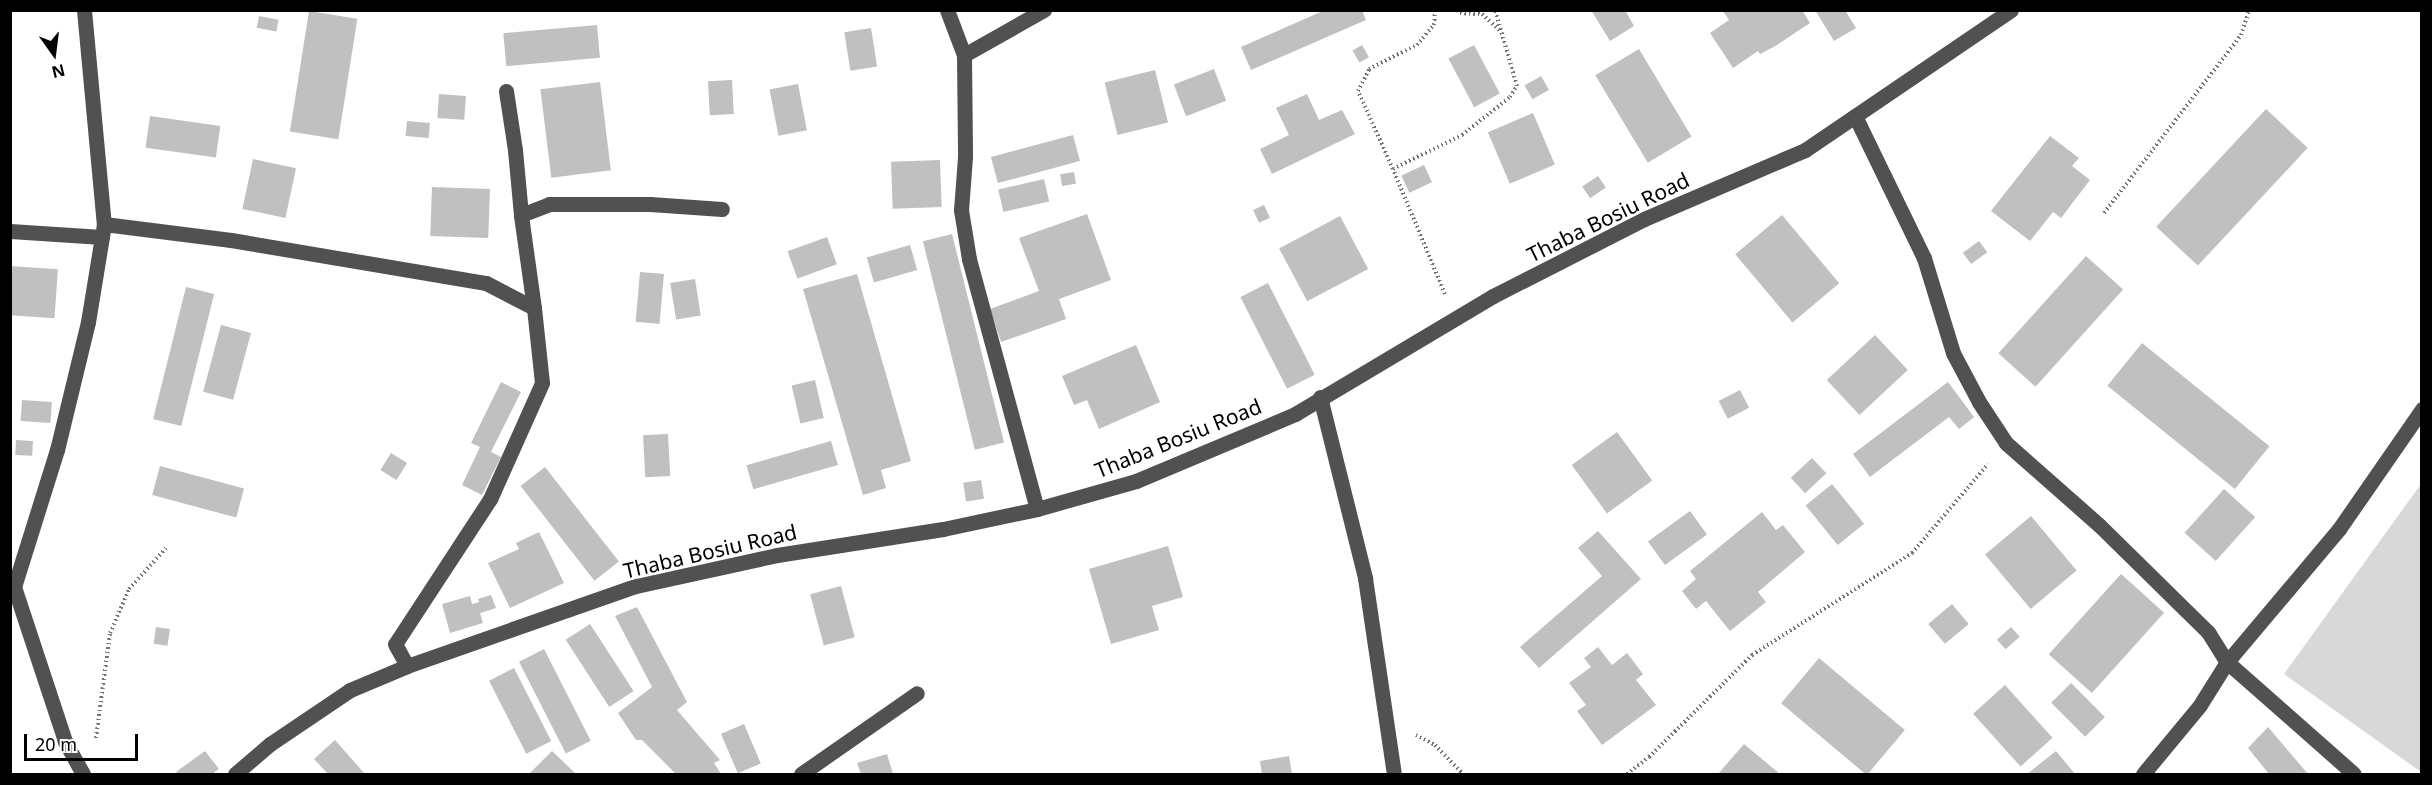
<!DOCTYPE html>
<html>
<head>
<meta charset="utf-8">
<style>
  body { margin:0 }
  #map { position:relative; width:2432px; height:785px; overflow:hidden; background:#fff; font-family:"Noto Sans",sans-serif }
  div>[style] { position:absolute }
  .green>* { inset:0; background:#d8d8d8 }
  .building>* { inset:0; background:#c0c0c0; transform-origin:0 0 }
  .path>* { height:4px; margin-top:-2px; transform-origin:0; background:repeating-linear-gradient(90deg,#737373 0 1.5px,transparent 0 4.5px) }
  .minor>* { height:15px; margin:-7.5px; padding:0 7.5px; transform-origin:7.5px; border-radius:7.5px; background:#515151 }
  span { translate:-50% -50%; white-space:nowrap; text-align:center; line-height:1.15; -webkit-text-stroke:5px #fff; paint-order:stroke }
  .street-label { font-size:21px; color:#000 }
  .frame { position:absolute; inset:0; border:12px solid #000; pointer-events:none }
  .north { position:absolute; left:24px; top:24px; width:60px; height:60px; -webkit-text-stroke:4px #fff; paint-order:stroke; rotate:166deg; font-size:16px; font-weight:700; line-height:24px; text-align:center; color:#000 }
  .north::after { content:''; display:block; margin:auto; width:21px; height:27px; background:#000; clip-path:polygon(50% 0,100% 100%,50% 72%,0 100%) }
  .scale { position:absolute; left:24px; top:734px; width:114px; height:27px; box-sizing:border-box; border:3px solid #000; border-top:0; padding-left:8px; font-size:18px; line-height:21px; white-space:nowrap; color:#000; -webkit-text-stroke:4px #fff; paint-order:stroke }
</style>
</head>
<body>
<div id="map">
  <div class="green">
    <i style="clip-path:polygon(2421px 484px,2421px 772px,2284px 674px)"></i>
  </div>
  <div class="building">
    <i style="clip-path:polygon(1325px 10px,1362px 10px,1366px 20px,1251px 70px,1241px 47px)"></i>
    <i style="clip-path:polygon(1591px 10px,1625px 10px,1634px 26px,1610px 41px)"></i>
    <i style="clip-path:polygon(1722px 10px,1802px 10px,1810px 23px,1777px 45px,1760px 54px,1758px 51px,1733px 68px,1710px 33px,1729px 20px)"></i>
    <i style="clip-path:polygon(1815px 10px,1845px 10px,1856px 28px,1834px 41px)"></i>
    <i style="left:309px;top:11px;width:49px;height:122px;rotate:9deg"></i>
    <i style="left:259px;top:16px;width:20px;height:12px;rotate:11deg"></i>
    <i style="left:597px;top:25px;width:33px;height:94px;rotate:85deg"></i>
    <i style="left:871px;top:28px;width:39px;height:27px;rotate:81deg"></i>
    <i style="left:1362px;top:45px;width:14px;height:11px;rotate:60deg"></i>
    <i style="left:1474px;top:45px;width:55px;height:29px;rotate:62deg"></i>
    <i style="left:1639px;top:49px;width:102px;height:51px;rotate:59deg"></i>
    <i style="left:1214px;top:69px;width:34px;height:43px;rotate:69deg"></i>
    <i style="left:1155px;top:70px;width:54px;height:52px;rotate:76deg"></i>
    <i style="left:1541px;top:76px;width:16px;height:19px;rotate:60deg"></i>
    <i style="left:732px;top:80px;width:34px;height:24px;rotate:87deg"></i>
    <i style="left:600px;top:82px;width:89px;height:60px;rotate:83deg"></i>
    <i style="left:798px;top:84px;width:47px;height:29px;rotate:79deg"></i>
    <i style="left:439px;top:94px;width:27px;height:24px;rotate:4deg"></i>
    <i style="clip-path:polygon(1307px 94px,1319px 120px,1342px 110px,1355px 134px,1272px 174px,1260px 149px,1289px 135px,1276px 108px)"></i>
    <i style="left:2266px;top:109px;width:57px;height:161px;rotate:43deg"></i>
    <i style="left:1533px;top:113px;width:56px;height:49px;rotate:67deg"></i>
    <i style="left:150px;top:116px;width:71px;height:32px;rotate:8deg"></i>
    <i style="left:407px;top:121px;width:23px;height:15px;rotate:5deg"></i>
    <i style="left:1073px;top:135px;width:27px;height:85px;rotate:75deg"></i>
    <i style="clip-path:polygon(2050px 136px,2079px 158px,2072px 166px,2090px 180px,2061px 218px,2053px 212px,2030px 241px,1991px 211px)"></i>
    <i style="left:253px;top:159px;width:44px;height:51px;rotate:12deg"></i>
    <i style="left:940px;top:160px;width:47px;height:49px;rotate:88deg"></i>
    <i style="left:1424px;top:165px;width:19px;height:25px;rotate:65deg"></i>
    <i style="left:1074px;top:172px;width:12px;height:14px;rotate:81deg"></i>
    <i style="left:1598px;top:176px;width:14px;height:19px;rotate:56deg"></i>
    <i style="left:1044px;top:179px;width:23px;height:47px;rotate:77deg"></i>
    <i style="left:432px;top:187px;width:58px;height:49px;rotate:2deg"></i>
    <i style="left:1264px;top:205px;width:14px;height:12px;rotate:65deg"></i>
    <i style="clip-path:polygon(1087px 214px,1111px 280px,1059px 299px,1066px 319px,1001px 342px,990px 309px,1039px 291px,1019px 238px)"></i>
    <i style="left:1782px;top:215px;width:89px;height:61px;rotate:50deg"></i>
    <i style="left:1340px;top:216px;width:60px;height:69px;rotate:62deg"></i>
    <i style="left:952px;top:234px;width:215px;height:30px;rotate:76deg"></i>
    <i style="left:827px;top:237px;width:29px;height:42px;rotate:70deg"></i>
    <i style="left:1979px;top:241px;width:14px;height:20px;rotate:54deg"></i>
    <i style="left:910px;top:245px;width:26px;height:45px;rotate:74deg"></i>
    <i style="left:2086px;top:256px;width:50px;height:131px;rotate:42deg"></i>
    <i style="left:10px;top:266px;width:48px;height:49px;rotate:4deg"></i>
    <i style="left:640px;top:272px;width:24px;height:50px;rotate:5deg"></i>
    <i style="clip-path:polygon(857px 274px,911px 461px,881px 470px,886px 488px,863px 495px,803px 289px)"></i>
    <i style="left:695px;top:279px;width:37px;height:25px;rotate:81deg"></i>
    <i style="left:1268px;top:283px;width:103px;height:31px;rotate:63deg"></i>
    <i style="left:186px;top:287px;width:29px;height:136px;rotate:14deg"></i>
    <i style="left:221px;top:325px;width:31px;height:69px;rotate:15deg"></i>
    <i style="left:1875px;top:335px;width:48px;height:66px;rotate:47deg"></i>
    <i style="left:2142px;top:343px;width:164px;height:55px;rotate:39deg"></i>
    <i style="clip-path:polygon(1136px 345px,1160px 402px,1099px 429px,1087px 400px,1074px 405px,1062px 376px)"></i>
    <i style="left:815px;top:380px;width:39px;height:24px;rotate:77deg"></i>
    <i style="clip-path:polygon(501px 382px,521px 392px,491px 452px,501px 457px,482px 495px,462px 485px,480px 447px,471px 443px)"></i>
    <i style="clip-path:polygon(1948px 382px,1974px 417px,1959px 429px,1949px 417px,1870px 477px,1853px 454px)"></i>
    <i style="left:1740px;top:390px;width:20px;height:24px;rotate:63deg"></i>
    <i style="left:22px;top:400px;width:30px;height:21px;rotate:4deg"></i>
    <i style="left:1617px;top:432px;width:60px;height:56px;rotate:54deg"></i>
    <i style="left:668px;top:434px;width:42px;height:25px;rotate:87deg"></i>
    <i style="left:16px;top:440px;width:17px;height:15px;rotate:3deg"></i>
    <i style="left:831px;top:441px;width:25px;height:88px;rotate:74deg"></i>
    <i style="left:391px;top:453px;width:19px;height:20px;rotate:32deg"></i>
    <i style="left:1812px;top:458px;width:21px;height:29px;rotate:47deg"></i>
    <i style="left:160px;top:466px;width:87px;height:30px;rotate:15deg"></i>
    <i style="left:545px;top:467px;width:120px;height:31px;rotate:52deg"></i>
    <i style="left:981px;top:480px;width:19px;height:18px;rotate:81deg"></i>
    <i style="left:1832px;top:484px;width:51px;height:34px;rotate:51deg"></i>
    <i style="left:2224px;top:489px;width:42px;height:59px;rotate:42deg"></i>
    <i style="left:1690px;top:511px;width:29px;height:52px;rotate:54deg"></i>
    <i style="clip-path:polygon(1762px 512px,1776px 530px,1783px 525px,1805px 552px,1758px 592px,1766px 602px,1730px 631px,1706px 601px,1696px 609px,1682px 591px,1696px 579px,1690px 571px)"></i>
    <i style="left:2031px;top:516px;width:71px;height:60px;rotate:50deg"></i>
    <i style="clip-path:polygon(1598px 531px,1641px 579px,1539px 668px,1520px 647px,1602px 576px,1578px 548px)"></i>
    <i style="clip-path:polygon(539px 532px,564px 583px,510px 608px,488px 563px,519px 549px,516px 543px)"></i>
    <i style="clip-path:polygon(1168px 546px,1183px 597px,1152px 606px,1159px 630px,1111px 644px,1089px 569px)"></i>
    <i style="left:2121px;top:574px;width:58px;height:108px;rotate:42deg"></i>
    <i style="left:841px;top:586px;width:53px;height:32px;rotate:75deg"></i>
    <i style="clip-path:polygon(491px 595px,496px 608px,480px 613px,483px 623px,450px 633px,442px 604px,470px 596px,472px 604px,479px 602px,478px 599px)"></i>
    <i style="left:1952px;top:604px;width:26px;height:31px;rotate:50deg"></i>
    <i style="clip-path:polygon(637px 607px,687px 702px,677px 710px,720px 760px,714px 763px,721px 774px,676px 774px,642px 740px,636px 740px,618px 713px,652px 687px,615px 616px)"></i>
    <i style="left:590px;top:624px;width:80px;height:29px;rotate:57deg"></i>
    <i style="left:156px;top:627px;width:14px;height:17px;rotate:8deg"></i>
    <i style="left:2011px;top:627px;width:13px;height:19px;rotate:48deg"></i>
    <i style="clip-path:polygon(1598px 647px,1612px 665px,1627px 653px,1643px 674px,1636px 680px,1656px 705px,1602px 745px,1577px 711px,1586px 705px,1569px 683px,1591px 667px,1584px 658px)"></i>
    <i style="left:544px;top:649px;width:103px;height:28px;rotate:63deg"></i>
    <i style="left:1819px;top:658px;width:112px;height:59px;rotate:40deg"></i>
    <i style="left:514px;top:668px;width:82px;height:28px;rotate:63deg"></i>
    <i style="left:2071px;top:683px;width:48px;height:28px;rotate:45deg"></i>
    <i style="left:2005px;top:685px;width:71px;height:43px;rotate:48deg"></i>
    <i style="left:744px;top:724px;width:43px;height:25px;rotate:67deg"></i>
    <i style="clip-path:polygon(2268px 727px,2308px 774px,2269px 774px,2248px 748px)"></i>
    <i style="clip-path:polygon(335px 740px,365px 774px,328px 774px,314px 759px)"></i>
    <i style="clip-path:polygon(1744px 744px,1780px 774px,1718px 774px)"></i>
    <i style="clip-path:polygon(205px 751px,219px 769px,212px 774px,178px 774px,176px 772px)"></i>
    <i style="clip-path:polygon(552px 751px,576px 774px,529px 774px)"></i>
    <i style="clip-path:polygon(2056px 751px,2075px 774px,2027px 774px)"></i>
    <i style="clip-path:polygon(887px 754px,893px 774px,861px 774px,857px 763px)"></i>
    <i style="clip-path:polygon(1289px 756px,1292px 774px,1262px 774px,1260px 761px)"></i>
  </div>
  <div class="path">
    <i style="left:1457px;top:10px;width:4px;rotate:45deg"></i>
    <i style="left:1460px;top:13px;width:22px;rotate:3deg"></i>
    <i style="left:1482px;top:14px;width:25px;rotate:43deg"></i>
    <i style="left:1393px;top:169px;width:85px;rotate:-114.2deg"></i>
    <i style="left:1358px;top:91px;width:25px;rotate:-63deg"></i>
    <i style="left:1369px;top:69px;width:54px;rotate:-26.6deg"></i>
    <i style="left:1417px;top:45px;width:26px;rotate:-50deg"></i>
    <i style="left:1434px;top:25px;width:15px;rotate:-86deg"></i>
    <i style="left:2104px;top:213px;width:225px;rotate:-52.4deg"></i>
    <i style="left:2241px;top:35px;width:26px;rotate:-72deg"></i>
    <i style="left:1445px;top:294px;width:135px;rotate:-112.6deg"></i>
    <i style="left:1393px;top:169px;width:77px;rotate:-26.2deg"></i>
    <i style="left:1462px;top:135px;width:61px;rotate:-38.4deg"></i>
    <i style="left:1510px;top:97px;width:13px;rotate:-58deg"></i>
    <i style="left:1517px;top:86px;width:79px;rotate:-106.1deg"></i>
    <i style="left:1416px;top:735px;width:21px;rotate:28deg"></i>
    <i style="left:1435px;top:745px;width:40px;rotate:46deg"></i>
    <i style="left:96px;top:738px;width:106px;rotate:-82.4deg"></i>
    <i style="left:110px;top:633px;width:48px;rotate:-66.6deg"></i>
    <i style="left:129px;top:589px;width:55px;rotate:-47.9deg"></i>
    <i style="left:1627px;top:774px;width:28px;rotate:-38deg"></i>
    <i style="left:1649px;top:757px;width:145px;rotate:-44.7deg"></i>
    <i style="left:1752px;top:655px;width:190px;rotate:-32.5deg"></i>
    <i style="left:1912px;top:553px;width:117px;rotate:-49.5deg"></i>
  </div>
  <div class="minor">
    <i style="left:84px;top:10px;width:215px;rotate:84.7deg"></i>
    <i style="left:947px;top:10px;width:48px;rotate:69.3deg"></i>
    <i style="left:964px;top:55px;width:102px;rotate:89.4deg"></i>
    <i style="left:965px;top:157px;width:53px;rotate:94.3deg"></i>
    <i style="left:961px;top:210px;width:50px;rotate:80.7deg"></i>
    <i style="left:969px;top:259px;width:259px;rotate:74.8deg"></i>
    <i style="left:964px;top:55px;width:92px;rotate:-29.4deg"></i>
    <i style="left:506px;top:91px;width:60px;rotate:81.3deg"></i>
    <i style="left:515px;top:150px;width:65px;rotate:84.7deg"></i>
    <i style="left:1855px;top:116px;width:158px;rotate:64.1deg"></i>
    <i style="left:1924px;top:258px;width:99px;rotate:73deg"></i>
    <i style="left:1953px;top:353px;width:55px;rotate:62deg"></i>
    <i style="left:1979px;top:402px;width:49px;rotate:56.6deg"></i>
    <i style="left:2006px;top:443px;width:124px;rotate:41.4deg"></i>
    <i style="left:2099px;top:525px;width:153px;rotate:44.5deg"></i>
    <i style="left:2208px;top:632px;width:36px;rotate:58deg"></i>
    <i style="left:2227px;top:662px;width:169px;rotate:41.4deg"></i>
    <i style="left:10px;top:231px;width:92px;rotate:3.7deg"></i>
    <i style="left:534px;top:308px;width:94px;rotate:-98deg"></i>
    <i style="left:521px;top:215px;width:30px;rotate:-21deg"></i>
    <i style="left:549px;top:204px;width:101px"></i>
    <i style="left:650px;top:204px;width:72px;rotate:4deg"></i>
    <i style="left:1320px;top:397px;width:187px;rotate:76deg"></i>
    <i style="left:1365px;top:578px;width:198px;rotate:81.6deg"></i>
    <i style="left:83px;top:774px;width:38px;rotate:-119deg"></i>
    <i style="left:65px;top:741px;width:162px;rotate:-108.3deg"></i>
    <i style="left:14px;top:587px;width:144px;rotate:-72.6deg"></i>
    <i style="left:57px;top:450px;width:132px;rotate:-76.4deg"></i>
    <i style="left:88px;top:322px;width:99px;rotate:-80.7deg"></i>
    <i style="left:104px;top:224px;width:128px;rotate:7.2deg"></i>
    <i style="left:231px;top:240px;width:259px;rotate:9.6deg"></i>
    <i style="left:486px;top:283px;width:54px;rotate:27.5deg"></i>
    <i style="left:534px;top:308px;width:75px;rotate:83.9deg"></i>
    <i style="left:542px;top:383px;width:127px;rotate:114.1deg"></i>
    <i style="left:490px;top:499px;width:173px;rotate:123.2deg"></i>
    <i style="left:395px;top:644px;width:25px;rotate:61deg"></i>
    <i style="left:235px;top:774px;width:46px;rotate:-40.6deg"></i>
    <i style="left:270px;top:744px;width:97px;rotate:-34deg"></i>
    <i style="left:350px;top:690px;width:62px;rotate:-22.8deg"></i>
    <i style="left:407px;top:666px;width:243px;rotate:-19.3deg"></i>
    <i style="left:636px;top:586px;width:144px;rotate:-12.4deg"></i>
    <i style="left:777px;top:555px;width:168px;rotate:-8.9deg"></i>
    <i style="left:943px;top:529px;width:96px;rotate:-12deg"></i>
    <i style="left:1037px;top:509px;width:103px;rotate:-15.8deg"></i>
    <i style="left:1136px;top:481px;width:173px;rotate:-22.8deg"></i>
    <i style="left:1295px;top:414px;width:230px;rotate:-30.8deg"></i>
    <i style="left:1493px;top:296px;width:169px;rotate:-27deg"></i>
    <i style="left:1644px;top:219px;width:175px;rotate:-23.2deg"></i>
    <i style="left:1805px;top:150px;width:249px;rotate:-34.2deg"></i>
    <i style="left:801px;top:774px;width:141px;rotate:-34.9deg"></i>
    <i style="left:2143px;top:774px;width:89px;rotate:-50.4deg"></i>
    <i style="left:2200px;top:705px;width:51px;rotate:-57.9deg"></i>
    <i style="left:2227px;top:662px;width:174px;rotate:-49.9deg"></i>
    <i style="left:2339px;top:529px;width:146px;rotate:-55.3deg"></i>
  </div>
  <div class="street-label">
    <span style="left:1608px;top:217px;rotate:-26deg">Thaba Bosiu Road</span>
    <span style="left:1178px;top:438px;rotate:-22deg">Thaba Bosiu Road</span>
    <span style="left:710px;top:551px;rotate:-13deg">Thaba Bosiu Road</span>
  </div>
  <div class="frame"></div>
  <div class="north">N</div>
  <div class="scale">20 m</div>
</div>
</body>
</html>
